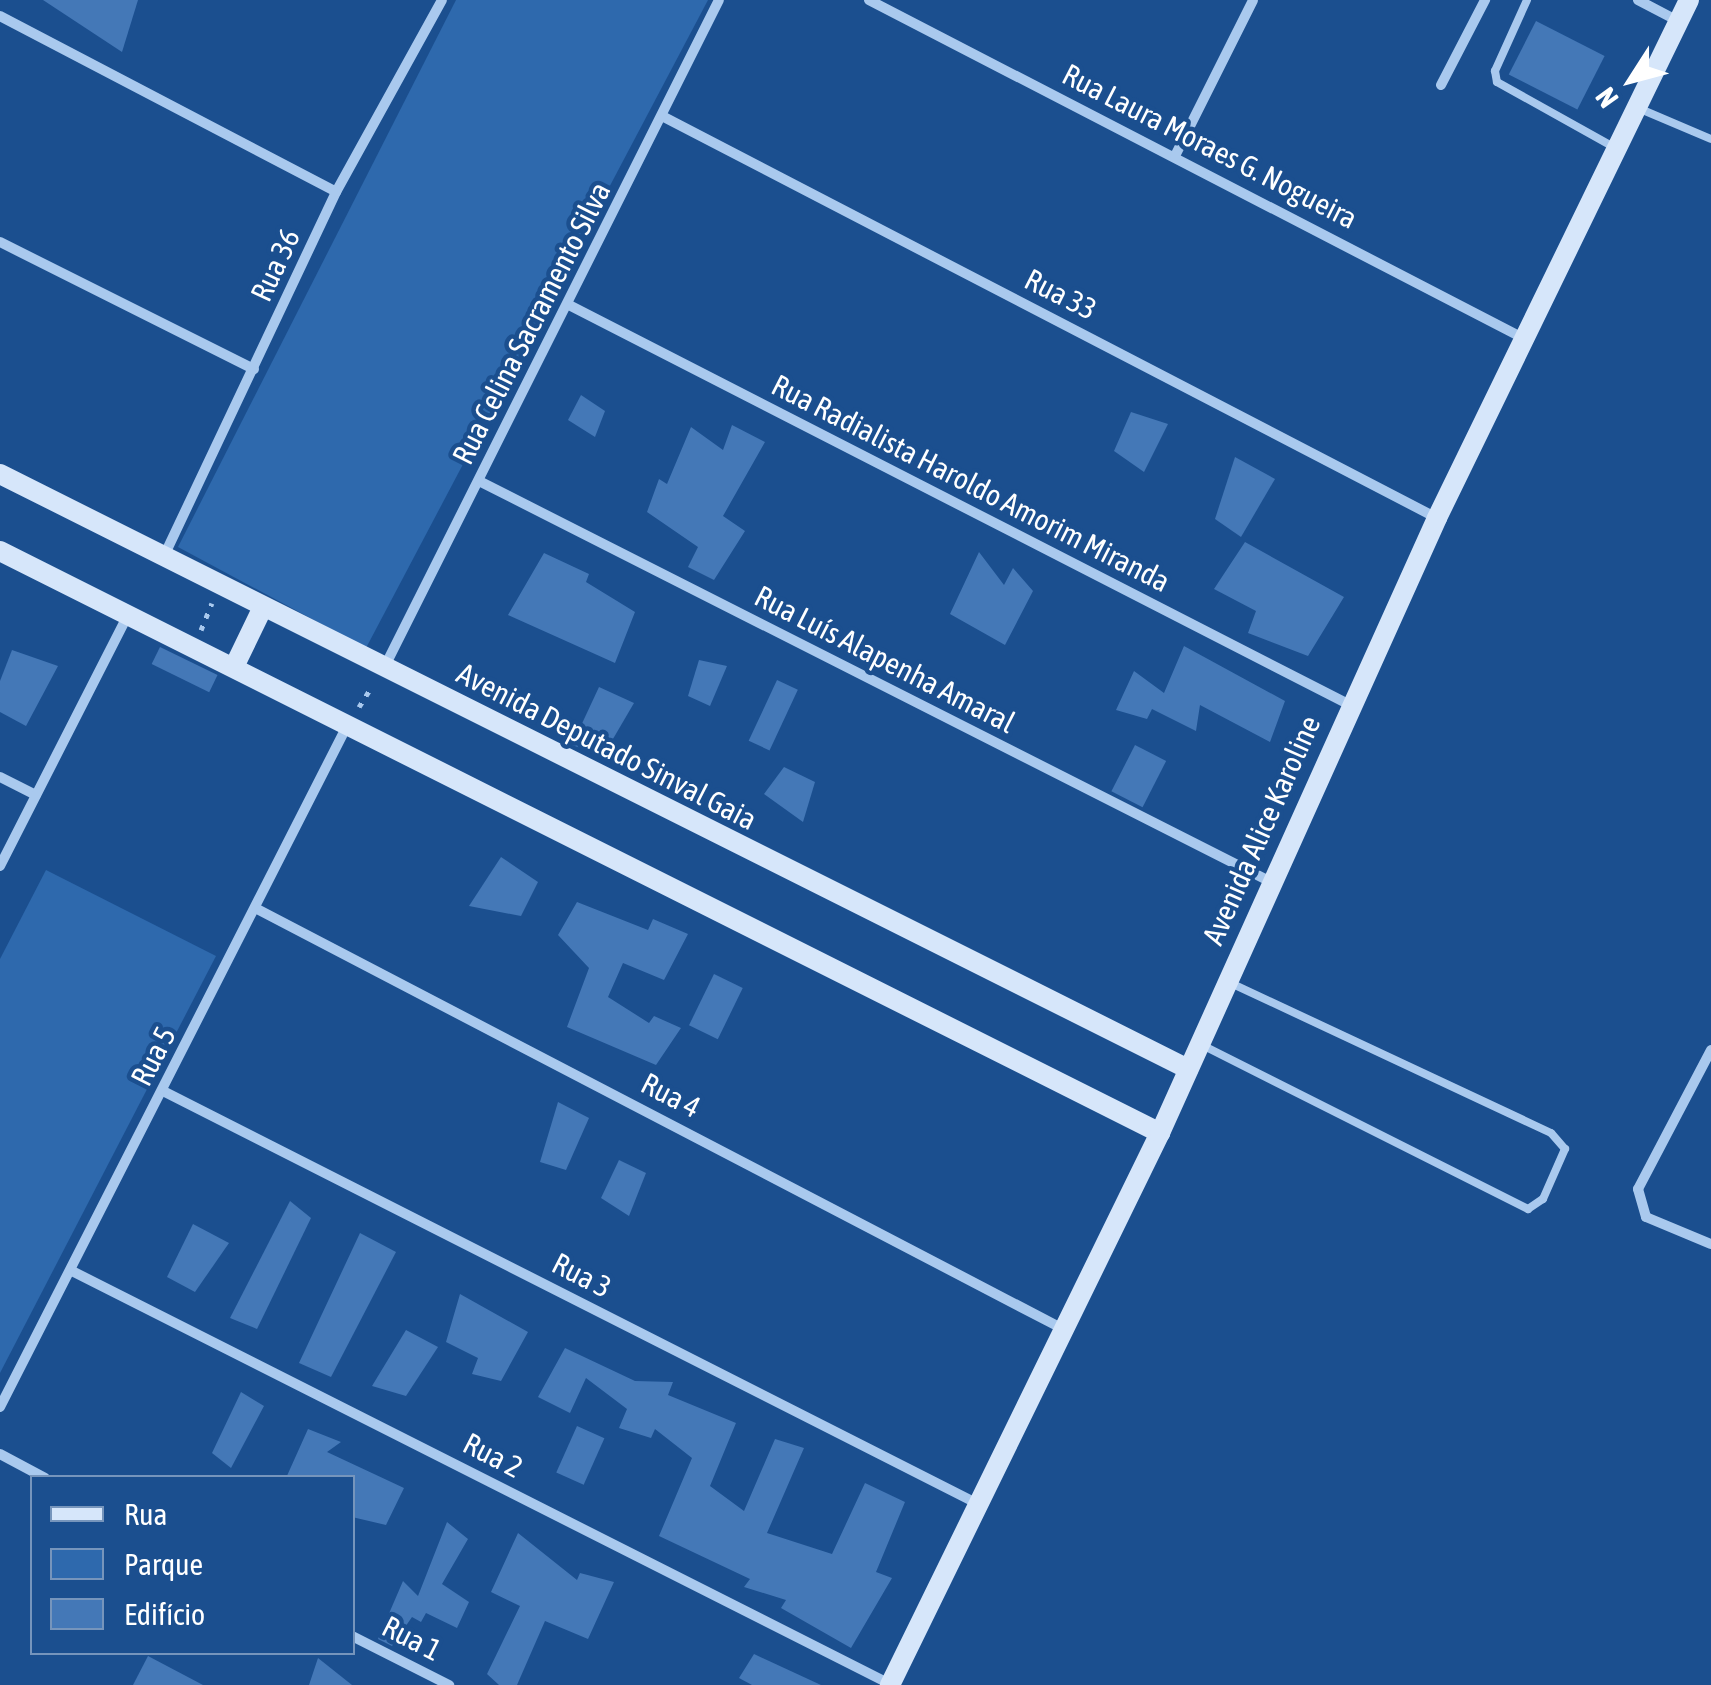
<!DOCTYPE html>
<html>
<head>
<meta charset="utf-8">
<style>
  body { margin:0 }
  #map { position:relative; width:1711px; height:1685px; overflow:hidden; background:#1b4f8f; font-family:"Asap Condensed",sans-serif }
  div>[style] { position:absolute }
  .green>* { inset:0; background:#2e69ad }
  .building>* { inset:0; background:#4478b7; transform-origin:0 0 }
  .path>* { height:5px; margin-top:-2.5px; transform-origin:0; background:repeating-linear-gradient(90deg,#a9c9ee 0 5px,transparent 0 13px) }
  .lane>* { height:8px; margin:-4px; padding:0 4px; transform-origin:4px; border-radius:4px; background:#a9c9ee }
  .street>* { height:10px; margin:-5px; padding:0 5px; transform-origin:5px; border-radius:5px; background:#a9c9ee }
  .secondary>* { height:20px; margin:-10px; padding:0 10px; transform-origin:10px; border-radius:10px; background:#d6e6fa }
  span { translate:-50% -50%; white-space:nowrap; text-align:center; line-height:1.15; -webkit-text-stroke:9px #1b4f8f; paint-order:stroke }
  .street-label { font-size:30px; color:#fff }
  .legend { position:absolute; left:30px; top:1475px; width:325px; height:180px; box-sizing:border-box; background:#1b4f8f; border:2px solid #7695bc; margin:0; padding:12px 18px; list-style:none; font-size:30px; color:#fff }
  .legend li { display:flex; align-items:center; gap:20px; height:50px }
  .legend b { width:50px; border:2px solid #7695bc }
  .north { position:absolute; left:1581px; top:30px; width:100px; height:100px; -webkit-text-stroke:8px #1b4f8f; paint-order:stroke; rotate:234deg; font-size:28px; font-weight:700; line-height:40px; text-align:center; color:#fff }
  .north::after { content:''; display:block; margin:auto; width:35px; height:45px; background:#fff; clip-path:polygon(50% 0,100% 100%,50% 72%,0 100%) }
</style>
</head>
<body>
<div id="map">
  <div class="green">
    <i style="clip-path:polygon(456px 0,708px 0,366px 648px,178px 547px)"></i>
    <i style="clip-path:polygon(46px 870px,216px 956px,0 1373px,0 959px)"></i>
  </div>
  <div class="building">
    <i style="clip-path:polygon(43px 0,138px 0,122px 52px)"></i>
    <i style="left:1536px;top:21px;width:77px;height:60px;rotate:27deg"></i>
    <i style="clip-path:polygon(581px 395px,605px 411px,595px 437px,568px 420px)"></i>
    <i style="clip-path:polygon(1131px 412px,1168px 424px,1144px 472px,1114px 451px)"></i>
    <i style="clip-path:polygon(732px 425px,765px 442px,723px 516px,745px 531px,714px 580px,688px 567px,698px 547px,647px 512px,659px 479px,667px 484px,691px 427px,723px 450px)"></i>
    <i style="clip-path:polygon(1235px 457px,1275px 479px,1241px 537px,1215px 519px)"></i>
    <i style="clip-path:polygon(1245px 542px,1344px 597px,1308px 656px,1248px 633px,1256px 611px,1214px 589px)"></i>
    <i style="clip-path:polygon(979px 552px,1004px 585px,1013px 568px,1033px 591px,1005px 645px,950px 614px)"></i>
    <i style="clip-path:polygon(544px 553px,589px 574px,586px 582px,635px 612px,615px 663px,508px 615px)"></i>
    <i style="clip-path:polygon(1184px 646px,1285px 701px,1270px 742px,1200px 705px,1196px 731px,1152px 709px,1147px 719px,1116px 710px,1134px 671px,1164px 693px)"></i>
    <i style="left:160px;top:647px;width:64px;height:19px;rotate:26deg"></i>
    <i style="clip-path:polygon(12px 650px,58px 666px,26px 726px,0 712px,0 681px)"></i>
    <i style="clip-path:polygon(699px 660px,727px 666px,710px 706px,688px 696px)"></i>
    <i style="left:777px;top:680px;width:23px;height:67px;rotate:25deg"></i>
    <i style="clip-path:polygon(599px 687px,634px 703px,603px 756px,572px 745px)"></i>
    <i style="left:1135px;top:745px;width:35px;height:52px;rotate:27deg"></i>
    <i style="clip-path:polygon(784px 767px,815px 782px,803px 822px,764px 794px)"></i>
    <i style="clip-path:polygon(501px 857px,538px 882px,521px 916px,469px 906px)"></i>
    <i style="clip-path:polygon(577px 902px,648px 930px,653px 919px,688px 934px,664px 980px,623px 963px,608px 997px,649px 1023px,654px 1016px,681px 1028px,656px 1065px,567px 1027px,589px 968px,558px 935px)"></i>
    <i style="left:714px;top:974px;width:32px;height:57px;rotate:26deg"></i>
    <i style="clip-path:polygon(558px 1102px,589px 1118px,566px 1170px,540px 1162px)"></i>
    <i style="clip-path:polygon(619px 1160px,646px 1173px,629px 1216px,601px 1198px)"></i>
    <i style="clip-path:polygon(290px 1201px,311px 1218px,257px 1329px,230px 1318px)"></i>
    <i style="clip-path:polygon(193px 1224px,229px 1243px,195px 1292px,167px 1277px)"></i>
    <i style="clip-path:polygon(360px 1233px,396px 1252px,331px 1377px,299px 1363px)"></i>
    <i style="clip-path:polygon(460px 1294px,528px 1332px,501px 1381px,472px 1374px,478px 1358px,446px 1342px)"></i>
    <i style="clip-path:polygon(406px 1330px,438px 1347px,406px 1396px,372px 1386px)"></i>
    <i style="clip-path:polygon(565px 1348px,635px 1381px,673px 1382px,668px 1395px,736px 1423px,710px 1486px,744px 1511px,775px 1439px,804px 1448px,767px 1533px,832px 1554px,865px 1483px,905px 1502px,876px 1572px,892px 1578px,851px 1648px,781px 1608px,786px 1600px,744px 1587px,750px 1579px,659px 1536px,692px 1458px,655px 1429px,651px 1438px,619px 1428px,627px 1409px,586px 1378px,570px 1413px,538px 1397px)"></i>
    <i style="clip-path:polygon(241px 1392px,264px 1406px,231px 1468px,212px 1453px)"></i>
    <i style="left:577px;top:1426px;width:30px;height:51px;rotate:24deg"></i>
    <i style="clip-path:polygon(308px 1429px,341px 1442px,327px 1452px,404px 1488px,386px 1525px,352px 1517px,352px 1478px,286px 1478px)"></i>
    <i style="clip-path:polygon(447px 1522px,468px 1539px,442px 1584px,469px 1602px,457px 1628px,426px 1613px,421px 1622px,412px 1617px,392px 1646px,378px 1639px,403px 1581px,418px 1596px)"></i>
    <i style="clip-path:polygon(518px 1533px,577px 1580px,580px 1573px,614px 1582px,588px 1639px,545px 1621px,517px 1685px,499px 1685px,487px 1674px,520px 1606px,491px 1592px)"></i>
    <i style="clip-path:polygon(754px 1654px,821px 1685px,752px 1685px,739px 1678px)"></i>
    <i style="clip-path:polygon(148px 1656px,203px 1685px,133px 1685px)"></i>
    <i style="clip-path:polygon(318px 1658px,352px 1685px,309px 1685px)"></i>
  </div>
  <div class="path">
    <i style="left:201px;top:630px;width:29px;rotate:-68deg"></i>
    <i style="left:359px;top:707px;width:25px;rotate:-58deg"></i>
  </div>
  <div class="lane">
    <i style="left:1527px;top:0;width:78px;rotate:114.3deg"></i>
    <i style="left:1495px;top:71px;width:11px;rotate:80deg"></i>
    <i style="left:1497px;top:82px;width:134px;rotate:29.1deg"></i>
    <i style="left:1638px;top:108px;width:79px;rotate:23deg"></i>
    <i style="left:1204px;top:1046px;width:363px;rotate:26.7deg"></i>
    <i style="left:1528px;top:1209px;width:18px;rotate:-34deg"></i>
    <i style="left:1543px;top:1199px;width:55px;rotate:-66.3deg"></i>
    <i style="left:1565px;top:1149px;width:21px;rotate:-131deg"></i>
    <i style="left:1551px;top:1133px;width:353px;rotate:-154.9deg"></i>
  </div>
  <div class="street">
    <i style="left:869px;top:0;width:738px;rotate:27.33deg"></i>
    <i style="left:1638px;top:0;width:45px;rotate:27.7deg"></i>
    <i style="left:0;top:16px;width:379px;rotate:27.6deg"></i>
    <i style="left:1441px;top:85px;width:96px;rotate:-62.6deg"></i>
    <i style="left:662px;top:116px;width:873px;rotate:27.42deg"></i>
    <i style="left:1175px;top:156px;width:174px;rotate:-63.4deg"></i>
    <i style="left:0;top:242px;width:284px;rotate:26.6deg"></i>
    <i style="left:569px;top:305px;width:877px;rotate:27.12deg"></i>
    <i style="left:479px;top:481px;width:885px;rotate:26.85deg"></i>
    <i style="left:164px;top:556px;width:403px;rotate:-64.7deg"></i>
    <i style="left:336px;top:192px;width:219px;rotate:-61.1deg"></i>
    <i style="left:384px;top:668px;width:747px;rotate:-63.37deg"></i>
    <i style="left:0;top:777px;width:40px;rotate:26.6deg"></i>
    <i style="left:0;top:866px;width:282px;rotate:-63deg"></i>
    <i style="left:255px;top:908px;width:911px;rotate:27.52deg"></i>
    <i style="left:1711px;top:1050px;width:157px;rotate:117.7deg"></i>
    <i style="left:1638px;top:1189px;width:29px;rotate:74deg"></i>
    <i style="left:1646px;top:1217px;width:70px;rotate:22.6deg"></i>
    <i style="left:163px;top:1091px;width:914px;rotate:26.87deg"></i>
    <i style="left:72px;top:1271px;width:916px;rotate:26.79deg"></i>
    <i style="left:0;top:1407px;width:764px;rotate:-63deg"></i>
    <i style="left:0;top:1454px;width:51px;rotate:28.1deg"></i>
    <i style="left:352px;top:1636px;width:109px;rotate:26.8deg"></i>
  </div>
  <div class="secondary">
    <i style="left:0;top:474px;width:1329px;rotate:26.6deg"></i>
    <i style="left:0;top:551px;width:1298px;rotate:26.64deg"></i>
    <i style="left:234px;top:667px;width:67px;rotate:-64.2deg"></i>
    <i style="left:890px;top:1685px;width:614px;rotate:-63.94deg"></i>
    <i style="left:1160px;top:1133px;width:675px;rotate:-65.75deg"></i>
    <i style="left:1437px;top:518px;width:576px;rotate:-64.06deg"></i>
  </div>
  <div class="street-label">
    <span style="left:1210px;top:146px;rotate:27deg">Rua Laura Moraes G. Nogueira</span>
    <span style="left:275px;top:265px;rotate:-65deg">Rua 36</span>
    <span style="left:1061px;top:294px;rotate:27deg">Rua 33</span>
    <span style="left:531px;top:323px;rotate:-63deg">Rua Celina Sacramento Silva</span>
    <span style="left:971px;top:483px;rotate:27deg">Rua Radialista Haroldo Amorim Miranda</span>
    <span style="left:885px;top:659px;rotate:27deg">Rua Luís Alapenha Amaral</span>
    <span style="left:607px;top:746px;rotate:27deg">Avenida Deputado Sinval Gaia</span>
    <span style="left:1261px;top:830px;rotate:-66deg">Avenida Alice Karoline</span>
    <span style="left:153px;top:1056px;rotate:-63deg">Rua 5</span>
    <span style="left:671px;top:1095px;rotate:27deg">Rua 4</span>
    <span style="left:582px;top:1275px;rotate:27deg">Rua 3</span>
    <span style="left:493px;top:1455px;rotate:27deg">Rua 2</span>
    <span style="left:412px;top:1638px;rotate:27deg">Rua 1</span>
  </div>
  <ul class="legend">
  <li><b style="height:12px;background:#d6e6fa"></b>Rua</li>
  <li><b style="height:28px;background:#2e69ad"></b>Parque</li>
  <li><b style="height:28px;background:#4478b7"></b>Edifício</li>
  </ul>
  <div class="north">N</div>
</div>
</body>
</html>
